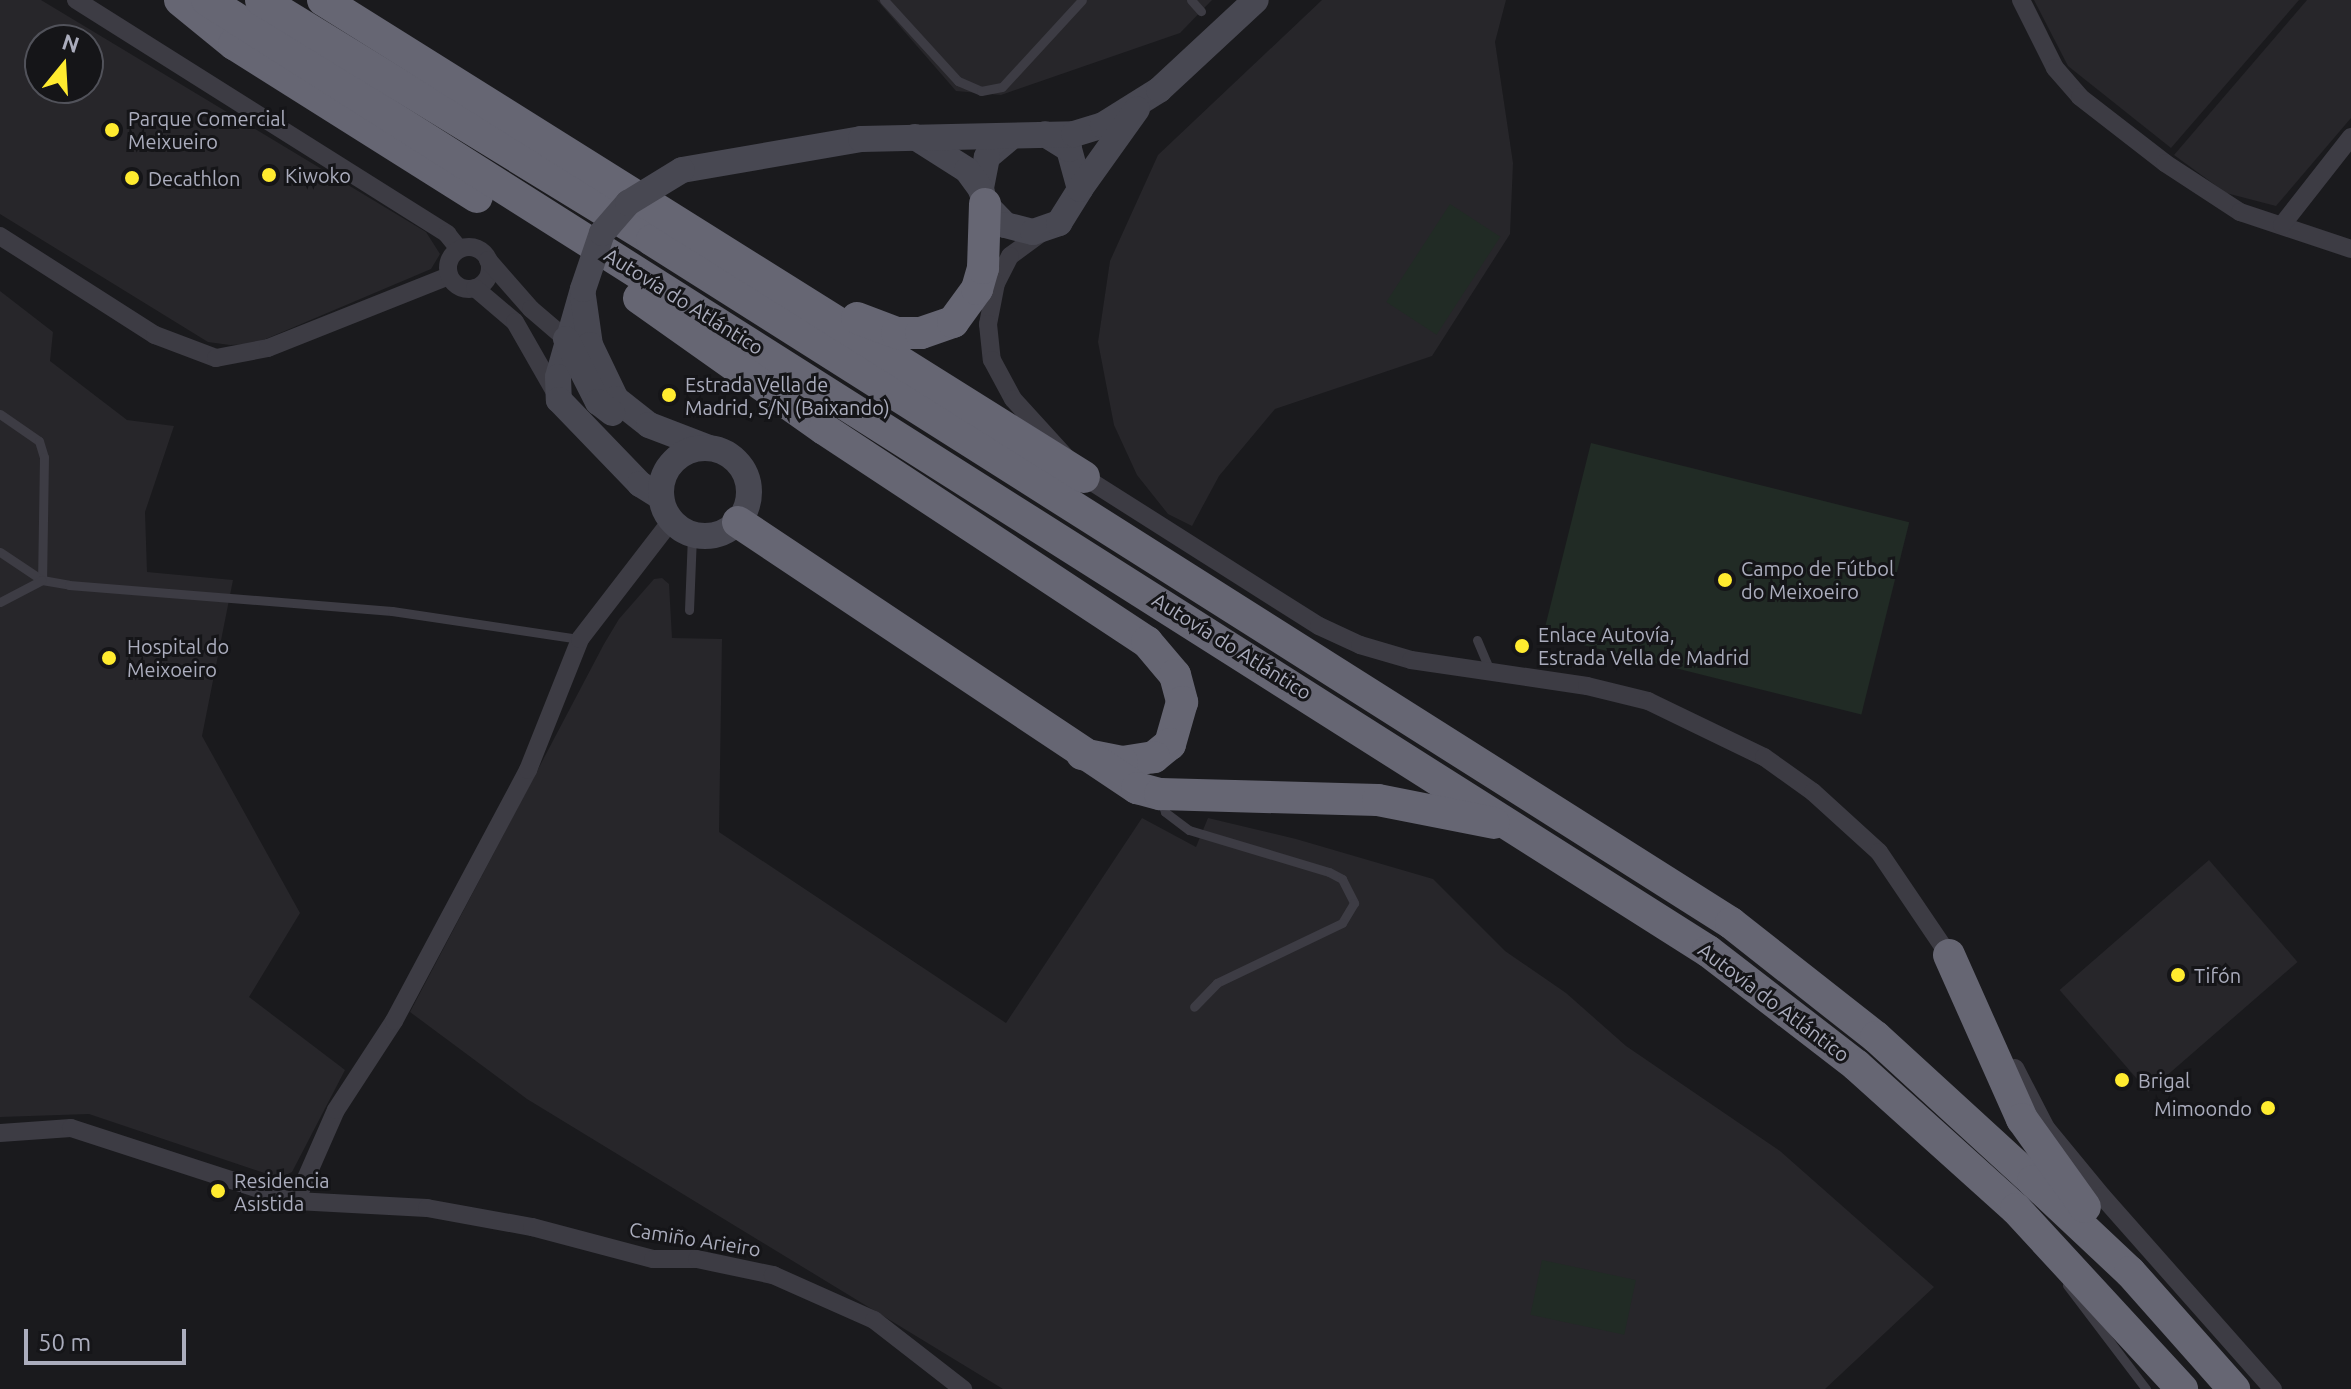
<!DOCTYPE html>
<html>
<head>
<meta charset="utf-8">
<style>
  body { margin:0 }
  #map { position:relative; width:2351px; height:1389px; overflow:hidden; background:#1a1a1d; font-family:Ubuntu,sans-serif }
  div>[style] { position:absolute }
  .built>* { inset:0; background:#27262a; transform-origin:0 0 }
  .green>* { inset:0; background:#212b25; transform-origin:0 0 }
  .lane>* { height:9px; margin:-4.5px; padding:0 4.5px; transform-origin:4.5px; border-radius:4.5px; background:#3d3c44 }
  .street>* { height:18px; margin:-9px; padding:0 9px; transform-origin:9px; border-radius:9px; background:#3d3c44 }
  .street>.ring { margin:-9px; padding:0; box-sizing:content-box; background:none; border:18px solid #3d3c44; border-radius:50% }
  .secondary>* { height:26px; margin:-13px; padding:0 13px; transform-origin:13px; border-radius:13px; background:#484852 }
  .secondary>.ring { margin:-13px; padding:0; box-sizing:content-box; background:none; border:26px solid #484852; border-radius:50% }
  .highway>* { height:32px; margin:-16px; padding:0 16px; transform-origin:16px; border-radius:16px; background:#666673 }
  .secondary-bridge>* { height:26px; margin:-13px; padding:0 13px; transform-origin:13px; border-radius:13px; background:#484852 }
  .dots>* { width:22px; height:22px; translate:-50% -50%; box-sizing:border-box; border:4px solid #151518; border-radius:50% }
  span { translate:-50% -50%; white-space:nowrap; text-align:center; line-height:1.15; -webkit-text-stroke:6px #151518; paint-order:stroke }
  .poi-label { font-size:20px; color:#abadbd }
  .left { translate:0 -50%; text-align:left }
  .right { translate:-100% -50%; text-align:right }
  .street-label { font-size:20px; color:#abadbd }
  .north { position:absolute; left:24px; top:24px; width:80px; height:80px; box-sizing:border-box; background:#151518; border:2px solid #51525a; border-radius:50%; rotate:18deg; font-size:22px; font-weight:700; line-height:32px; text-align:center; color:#abadbd }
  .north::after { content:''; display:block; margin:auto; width:28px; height:36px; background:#ffeb2f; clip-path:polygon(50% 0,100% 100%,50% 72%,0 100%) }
  .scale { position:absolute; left:24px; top:1329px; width:162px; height:36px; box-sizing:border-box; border:4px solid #abadbd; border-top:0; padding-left:10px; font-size:24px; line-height:28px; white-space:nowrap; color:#abadbd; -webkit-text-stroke:6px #151518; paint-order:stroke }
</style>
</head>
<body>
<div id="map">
  <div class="built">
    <i style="clip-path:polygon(evenodd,0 0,41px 0,426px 232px,440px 254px,431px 269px,254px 344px,230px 345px,208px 342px,0 214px,0 0,40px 40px,88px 40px,88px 88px,40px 88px,40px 40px)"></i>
    <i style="clip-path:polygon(877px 0,1212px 0,1180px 33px,1001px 95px,956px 91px)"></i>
    <i style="clip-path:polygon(1322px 0,1506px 0,1495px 42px,1513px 163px,1510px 234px,1432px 356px,1275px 409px,1219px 476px,1192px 526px,1168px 514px,1137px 475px,1114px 425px,1098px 342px,1110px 261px,1158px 155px)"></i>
    <i style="clip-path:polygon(2034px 0,2299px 0,2171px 148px,2068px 66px)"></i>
    <i style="clip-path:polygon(2307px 0,2351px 0,2351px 118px,2276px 206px,2226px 193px,2174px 155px)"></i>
    <i style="clip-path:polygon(0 291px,53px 332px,50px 361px,127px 420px,174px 426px,145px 512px,147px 572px,233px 580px,202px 736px,300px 913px,249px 997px,345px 1070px,292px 1172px,279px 1178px,89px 1114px,0 1117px)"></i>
    <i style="clip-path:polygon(662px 578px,669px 584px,672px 638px,722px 639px,719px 832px,1006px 1023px,1142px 818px,1196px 847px,1208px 818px,1296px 839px,1433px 879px,1505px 951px,1566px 993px,1626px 1046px,1780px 1151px,1934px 1287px,1825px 1389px,1003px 1389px,527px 1099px,410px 1012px,604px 644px,619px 619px,654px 579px)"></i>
    <i style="left:2209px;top:860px;width:135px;height:198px;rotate:49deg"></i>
  </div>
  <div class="green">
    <i style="left:1450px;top:204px;width:60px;height:117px;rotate:33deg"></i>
    <i style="left:1591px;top:443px;width:328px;height:198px;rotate:14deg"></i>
    <i style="left:1542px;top:1260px;width:96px;height:56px;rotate:12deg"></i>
  </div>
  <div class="lane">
    <i style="left:884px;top:0;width:110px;rotate:47.6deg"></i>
    <i style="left:958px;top:81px;width:25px;rotate:23deg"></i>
    <i style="left:981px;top:91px;width:21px;rotate:-11deg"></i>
    <i style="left:1002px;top:87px;width:118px;rotate:-47.4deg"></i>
    <i style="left:1191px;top:0;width:15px;rotate:48deg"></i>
    <i style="left:0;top:414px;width:47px;rotate:34.7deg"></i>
    <i style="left:39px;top:441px;width:17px;rotate:73deg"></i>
    <i style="left:44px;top:457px;width:123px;rotate:90.9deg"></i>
    <i style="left:0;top:552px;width:50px;rotate:33.7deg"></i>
    <i style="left:42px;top:580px;width:27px;rotate:10deg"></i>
    <i style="left:69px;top:585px;width:324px;rotate:4.6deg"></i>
    <i style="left:392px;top:611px;width:190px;rotate:8.5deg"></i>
    <i style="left:0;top:602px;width:47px;rotate:-27.6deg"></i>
    <i style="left:689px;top:610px;width:75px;rotate:-87.7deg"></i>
    <i style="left:1477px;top:640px;width:36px;rotate:67deg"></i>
    <i style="left:1162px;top:801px;width:11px;rotate:75deg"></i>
    <i style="left:1165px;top:812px;width:30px;rotate:37deg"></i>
    <i style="left:1189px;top:830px;width:146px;rotate:16.7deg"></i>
    <i style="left:1329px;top:872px;width:15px;rotate:28deg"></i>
    <i style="left:1342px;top:879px;width:27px;rotate:63deg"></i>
    <i style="left:1354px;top:903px;width:23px;rotate:121deg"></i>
    <i style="left:1342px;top:923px;width:139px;rotate:154.4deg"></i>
    <i style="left:1217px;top:983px;width:33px;rotate:134deg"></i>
    <i style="left:2067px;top:1285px;width:131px;rotate:52.8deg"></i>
  </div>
  <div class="street">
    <i style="left:76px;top:0;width:439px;rotate:32.2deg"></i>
    <i style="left:447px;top:234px;width:19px;rotate:51deg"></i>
    <i style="left:2021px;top:0;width:76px;rotate:63.4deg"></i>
    <i style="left:2055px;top:68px;width:38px;rotate:49deg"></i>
    <i style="left:2080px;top:97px;width:108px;rotate:37.8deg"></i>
    <i style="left:2165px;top:163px;width:90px;rotate:33.2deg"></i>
    <i style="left:2240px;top:212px;width:117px;rotate:18.4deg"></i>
    <i style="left:2282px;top:225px;width:112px;rotate:-51.9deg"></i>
    <i style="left:1044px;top:231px;width:42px;rotate:143.7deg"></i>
    <i style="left:1010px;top:256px;width:30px;rotate:117deg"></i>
    <i style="left:996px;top:283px;width:42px;rotate:101deg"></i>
    <i style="left:988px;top:324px;width:36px;rotate:84deg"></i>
    <i style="left:992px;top:360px;width:44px;rotate:61.7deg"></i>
    <i style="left:1013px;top:399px;width:105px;rotate:47.7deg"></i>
    <i style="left:1084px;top:477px;width:278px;rotate:32.4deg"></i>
    <i style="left:1319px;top:626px;width:45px;rotate:24.9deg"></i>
    <i style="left:1360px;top:645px;width:53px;rotate:16.4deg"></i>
    <i style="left:1411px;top:660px;width:178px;rotate:8.4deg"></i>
    <i style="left:1587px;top:686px;width:63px;rotate:13.8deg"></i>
    <i style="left:1648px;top:701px;width:129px;rotate:25.8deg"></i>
    <i style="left:1764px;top:757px;width:60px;rotate:35.5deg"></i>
    <i style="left:1813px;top:792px;width:89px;rotate:42.3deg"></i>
    <i style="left:1879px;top:852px;width:130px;rotate:55.9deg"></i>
    <i style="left:0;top:236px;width:184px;rotate:32.6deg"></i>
    <i style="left:155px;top:335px;width:65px;rotate:20.7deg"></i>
    <i style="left:216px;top:358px;width:53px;rotate:-10.9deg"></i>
    <i style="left:268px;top:348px;width:195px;rotate:-21.7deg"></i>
    <i class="ring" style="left:448px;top:247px;width:24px;height:24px"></i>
    <i style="left:488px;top:260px;width:65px;rotate:48.7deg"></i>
    <i style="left:531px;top:309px;width:46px;rotate:40.6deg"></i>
    <i style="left:475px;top:288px;width:52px;rotate:40.4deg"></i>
    <i style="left:515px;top:322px;width:89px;rotate:60.3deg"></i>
    <i style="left:2015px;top:1068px;width:68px;rotate:62.7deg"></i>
    <i style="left:2046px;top:1128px;width:88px;rotate:50.5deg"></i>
    <i style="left:2102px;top:1196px;width:258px;rotate:48.5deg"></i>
    <i style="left:0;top:1133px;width:71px;rotate:-4deg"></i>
    <i style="left:71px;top:1128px;width:237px;rotate:18deg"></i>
    <i style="left:296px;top:1201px;width:131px;rotate:3.1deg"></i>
    <i style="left:427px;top:1208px;width:107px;rotate:10.3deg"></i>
    <i style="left:532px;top:1227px;width:125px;rotate:14.8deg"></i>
    <i style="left:653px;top:1259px;width:44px"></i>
    <i style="left:697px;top:1259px;width:78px;rotate:11.9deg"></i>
    <i style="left:773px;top:1275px;width:111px;rotate:24deg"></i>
    <i style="left:874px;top:1320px;width:113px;rotate:37.8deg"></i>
    <i style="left:296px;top:1201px;width:99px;rotate:-66.3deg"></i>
    <i style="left:336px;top:1110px;width:106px;rotate:-56.9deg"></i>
    <i style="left:394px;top:1021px;width:285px;rotate:-61.9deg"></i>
    <i style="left:528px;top:770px;width:141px;rotate:-68.3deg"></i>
    <i style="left:580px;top:639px;width:149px;rotate:-52.4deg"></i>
  </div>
  <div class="secondary">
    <i style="left:1012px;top:136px;width:33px;rotate:140deg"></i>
    <i style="left:987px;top:157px;width:33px;rotate:101deg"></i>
    <i style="left:981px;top:189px;width:16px;rotate:75deg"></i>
    <i style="left:985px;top:204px;width:29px;rotate:46deg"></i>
    <i style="left:1005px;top:225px;width:29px;rotate:14deg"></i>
    <i style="left:1033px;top:232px;width:28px;rotate:-19deg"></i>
    <i style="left:1059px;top:223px;width:40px;rotate:-58deg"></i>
    <i style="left:1080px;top:189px;width:41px;rotate:-105.4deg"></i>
    <i style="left:1069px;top:149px;width:28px;rotate:-148deg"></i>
    <i style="left:915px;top:137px;width:62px;rotate:32.4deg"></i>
    <i style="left:967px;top:170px;width:24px;rotate:54deg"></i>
    <i style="left:682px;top:170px;width:182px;rotate:-9.8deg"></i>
    <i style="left:861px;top:139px;width:213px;rotate:-1.3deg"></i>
    <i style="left:1074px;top:134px;width:30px;rotate:-17deg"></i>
    <i style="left:1103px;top:125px;width:66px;rotate:-32deg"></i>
    <i style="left:1159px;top:90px;width:132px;rotate:-42.9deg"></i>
    <i style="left:1080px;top:189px;width:98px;rotate:-54.5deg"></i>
    <i style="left:583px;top:289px;width:91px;rotate:105.9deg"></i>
    <i style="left:558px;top:377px;width:23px;rotate:88deg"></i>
    <i style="left:559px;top:400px;width:117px;rotate:46deg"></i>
    <i style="left:640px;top:484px;width:25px;rotate:32deg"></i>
    <i style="left:583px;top:296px;width:49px;rotate:81.9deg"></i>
    <i style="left:590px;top:345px;width:60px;rotate:64.3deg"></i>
    <i style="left:616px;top:399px;width:42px;rotate:38.2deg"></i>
    <i style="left:649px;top:425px;width:64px;rotate:21deg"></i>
    <i style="left:566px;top:339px;width:71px;rotate:63.1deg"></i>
    <i style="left:598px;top:402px;width:18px;rotate:38deg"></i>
    <i class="ring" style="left:661px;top:448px;width:62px;height:62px"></i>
  </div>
  <div class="highway">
    <i style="left:180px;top:0;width:70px;rotate:39.2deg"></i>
    <i style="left:234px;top:44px;width:287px;rotate:32.2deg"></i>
    <i style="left:207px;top:0;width:1777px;rotate:32.36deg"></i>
    <i style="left:1708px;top:951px;width:187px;rotate:37.6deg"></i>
    <i style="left:1856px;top:1065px;width:215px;rotate:42deg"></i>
    <i style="left:2016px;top:1209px;width:245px;rotate:47.3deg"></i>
    <i style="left:261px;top:0;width:459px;rotate:31.5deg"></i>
    <i style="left:652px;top:240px;width:1277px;rotate:32.33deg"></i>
    <i style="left:1731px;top:923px;width:184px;rotate:38.2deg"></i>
    <i style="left:1876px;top:1037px;width:213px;rotate:42.5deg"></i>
    <i style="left:2033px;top:1181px;width:133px;rotate:43.2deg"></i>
    <i style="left:2130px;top:1272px;width:157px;rotate:48.4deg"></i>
    <i style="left:323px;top:0;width:898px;rotate:32.08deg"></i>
    <i style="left:639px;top:298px;width:227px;rotate:35.3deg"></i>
    <i style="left:824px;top:429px;width:387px;rotate:33.4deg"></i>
    <i style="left:1147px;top:642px;width:43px;rotate:49.7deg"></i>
    <i style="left:1175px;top:675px;width:28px;rotate:75deg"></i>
    <i style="left:1182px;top:702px;width:44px;rotate:105.9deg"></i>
    <i style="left:1170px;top:744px;width:21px;rotate:141deg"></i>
    <i style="left:1154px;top:757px;width:32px;rotate:171deg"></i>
    <i style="left:1122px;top:762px;width:41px;rotate:-168.7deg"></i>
    <i style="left:857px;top:318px;width:43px;rotate:20.6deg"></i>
    <i style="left:897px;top:333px;width:24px"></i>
    <i style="left:921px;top:333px;width:34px;rotate:-19deg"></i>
    <i style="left:953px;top:322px;width:41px;rotate:-54deg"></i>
    <i style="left:977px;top:289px;width:22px;rotate:-74deg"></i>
    <i style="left:983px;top:268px;width:64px;rotate:-88.2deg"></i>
    <i style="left:738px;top:522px;width:480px;rotate:33.7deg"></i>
    <i style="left:1137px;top:788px;width:24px;rotate:15deg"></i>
    <i style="left:1160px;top:794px;width:218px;rotate:1.6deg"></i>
    <i style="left:1378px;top:800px;width:118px;rotate:11.2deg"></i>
    <i style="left:1949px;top:955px;width:180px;rotate:66deg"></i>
    <i style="left:2022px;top:1119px;width:108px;rotate:54.4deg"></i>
  </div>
  <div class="secondary-bridge">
    <i style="left:583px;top:289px;width:59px;rotate:-71.3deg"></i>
    <i style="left:602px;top:233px;width:40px;rotate:-49deg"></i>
    <i style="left:628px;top:203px;width:63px;rotate:-31.4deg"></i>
  </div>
  <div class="dots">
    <i style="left:112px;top:130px;background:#ffeb2f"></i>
    <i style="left:269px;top:175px;background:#ffeb2f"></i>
    <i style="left:132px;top:178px;background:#ffeb2f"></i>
    <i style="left:669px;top:395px;background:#ffeb2f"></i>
    <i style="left:1725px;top:580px;background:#ffeb2f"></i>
    <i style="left:1522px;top:646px;background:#ffeb2f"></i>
    <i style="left:109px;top:658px;background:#ffeb2f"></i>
    <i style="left:2178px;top:975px;background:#ffeb2f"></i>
    <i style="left:2122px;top:1080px;background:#ffeb2f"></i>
    <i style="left:2268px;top:1108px;background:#ffeb2f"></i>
    <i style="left:218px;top:1191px;background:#ffeb2f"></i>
  </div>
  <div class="poi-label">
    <span class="left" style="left:128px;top:130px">Parque Comercial<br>Meixueiro</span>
    <span class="left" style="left:285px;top:175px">Kiwoko</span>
    <span class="left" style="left:148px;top:178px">Decathlon</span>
    <span class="left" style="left:685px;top:396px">Estrada Vella de<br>Madrid, S/N (Baixando)</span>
    <span class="left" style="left:1741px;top:580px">Campo de Fútbol<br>do Meixoeiro</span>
    <span class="left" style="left:1538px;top:646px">Enlace Autovía,<br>Estrada Vella de Madrid</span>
    <span class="left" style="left:127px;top:658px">Hospital do<br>Meixoeiro</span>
    <span class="left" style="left:2194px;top:975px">Tifón</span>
    <span class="left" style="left:2138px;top:1080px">Brigal</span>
    <span class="right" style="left:2252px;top:1108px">Mimoondo</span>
    <span class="left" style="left:234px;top:1192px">Residencia<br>Asistida</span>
  </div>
  <div class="street-label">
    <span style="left:684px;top:301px;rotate:32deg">Autovía do Atlántico</span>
    <span style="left:1232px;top:646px;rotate:32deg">Autovía do Atlántico</span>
    <span style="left:1774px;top:1002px;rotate:37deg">Autovía do Atlántico</span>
    <span style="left:695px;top:1239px;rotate:9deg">Camiño Arieiro</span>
  </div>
  <div class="north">N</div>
  <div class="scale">50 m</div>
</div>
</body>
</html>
